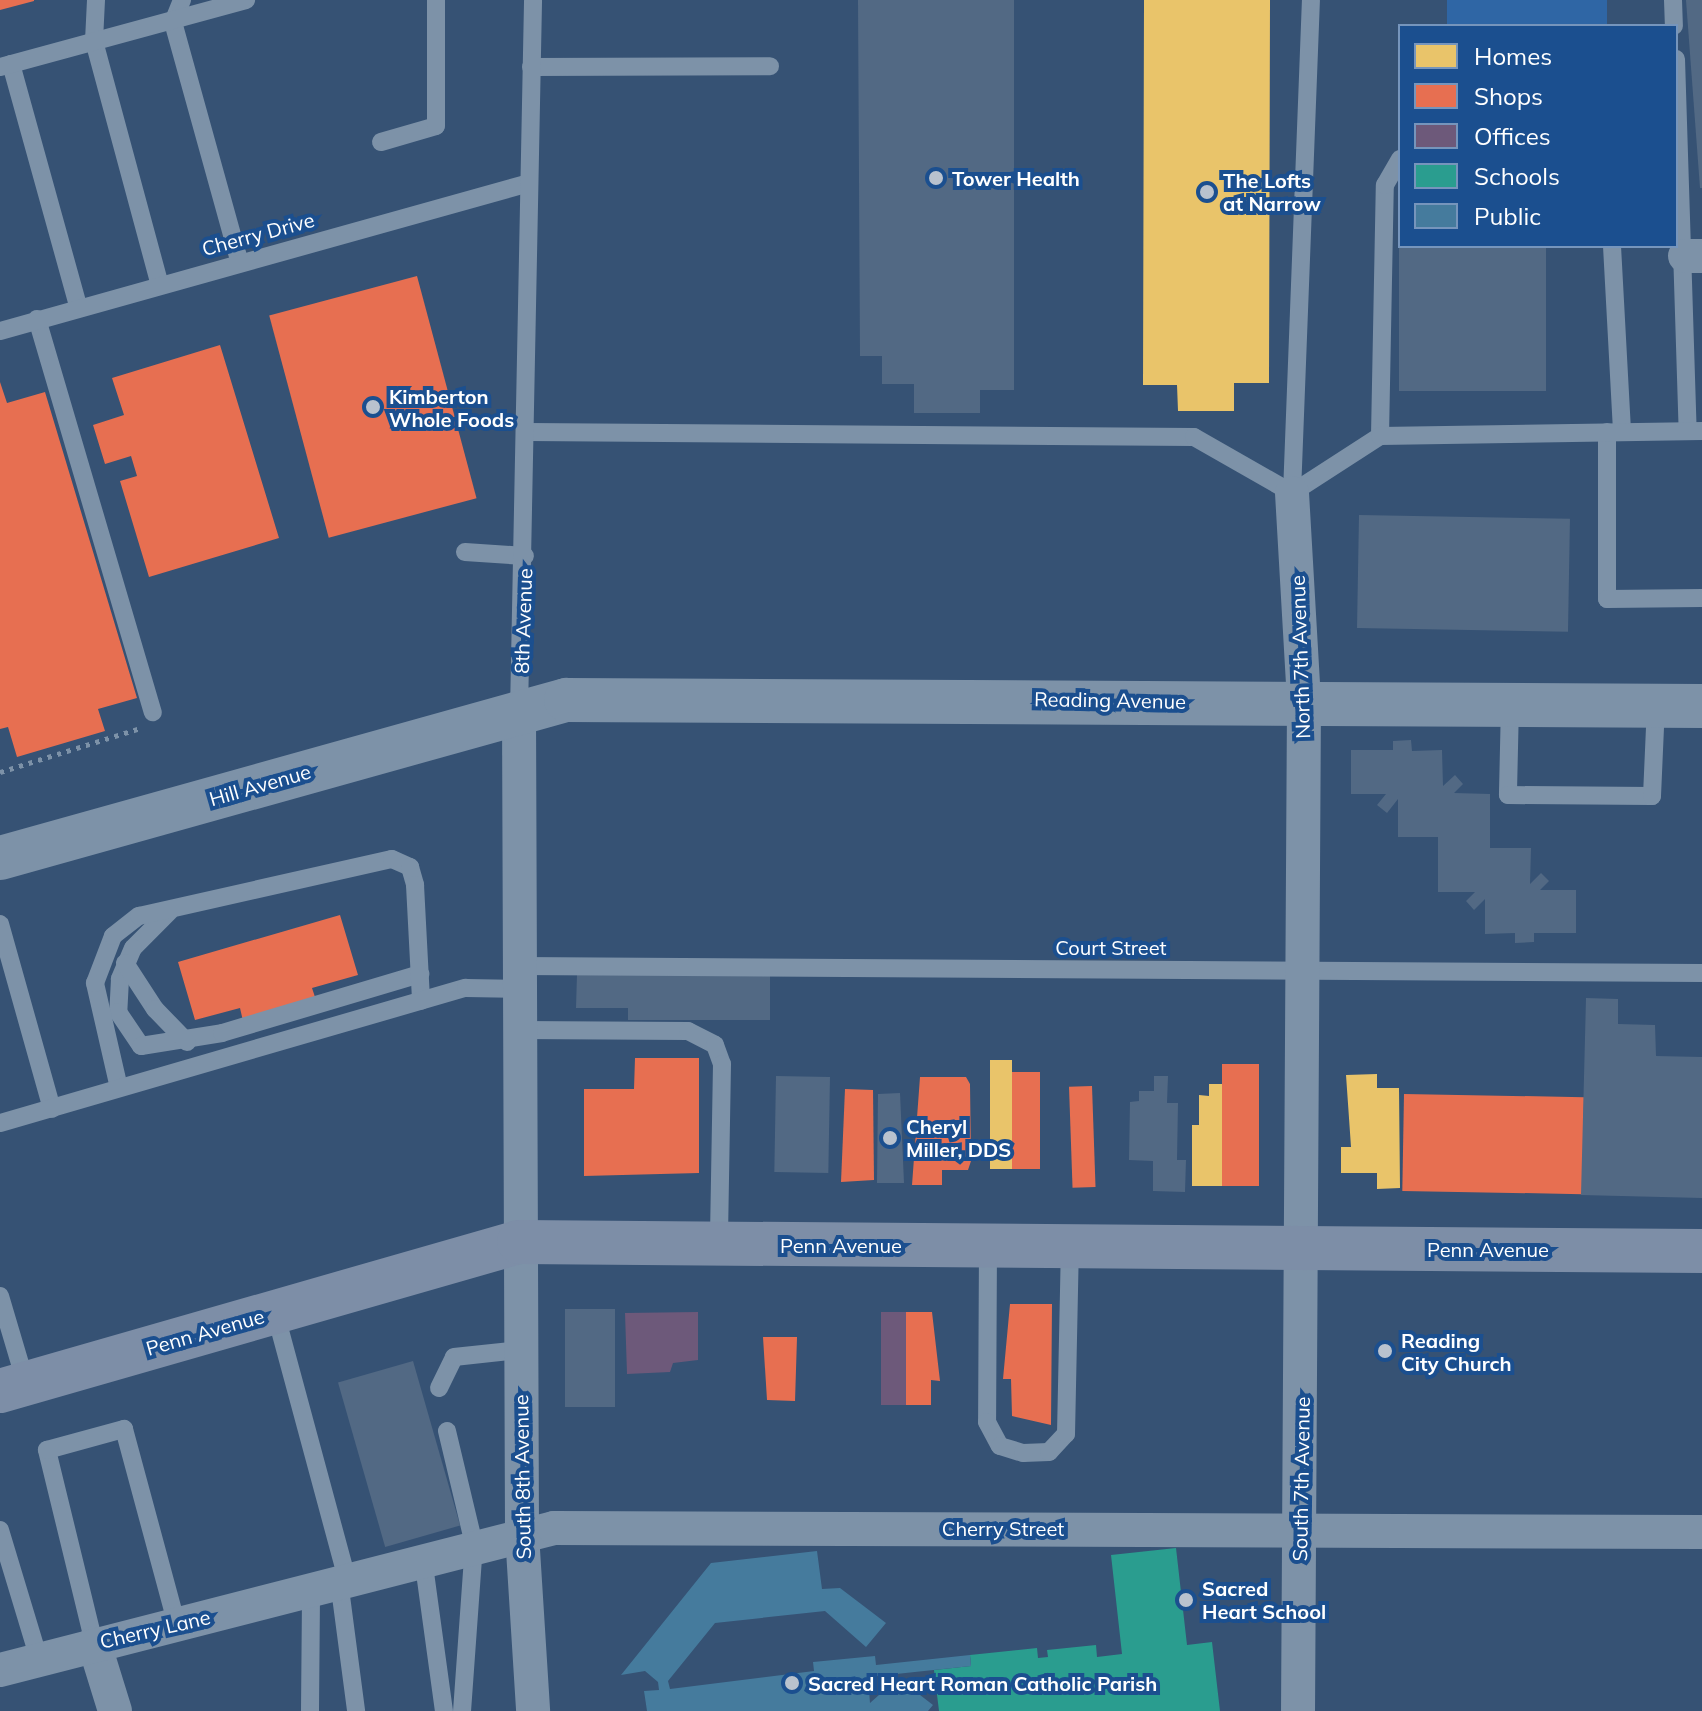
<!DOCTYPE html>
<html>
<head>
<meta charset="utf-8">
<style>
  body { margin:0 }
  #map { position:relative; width:1702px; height:1711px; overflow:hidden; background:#365274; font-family:Mulish,sans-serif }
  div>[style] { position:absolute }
  .green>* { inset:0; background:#2f66a5; transform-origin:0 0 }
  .homes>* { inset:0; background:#e9c46a; transform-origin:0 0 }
  .shops>* { inset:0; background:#e76f51; transform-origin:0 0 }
  .offices>* { inset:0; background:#6d597a; transform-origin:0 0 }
  .schools>* { inset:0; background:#2a9d8f }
  .public>* { inset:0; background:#457b9d }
  .building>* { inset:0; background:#526984; transform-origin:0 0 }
  .path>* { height:5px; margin-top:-2.5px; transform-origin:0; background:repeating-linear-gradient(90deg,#7d92a8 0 4px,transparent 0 10px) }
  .service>* { height:18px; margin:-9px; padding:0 9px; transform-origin:9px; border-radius:9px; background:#7d92a8 }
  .minor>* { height:34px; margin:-17px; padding:0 17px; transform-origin:17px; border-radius:17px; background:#7d92a8 }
  .tertiary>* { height:44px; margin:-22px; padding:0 22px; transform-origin:22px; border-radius:22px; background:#7d92a8 }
  .primary>* { height:44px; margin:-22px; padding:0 22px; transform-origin:22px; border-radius:22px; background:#7d8ea7 }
  .dots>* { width:22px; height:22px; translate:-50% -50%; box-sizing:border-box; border:4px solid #1b4f8f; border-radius:50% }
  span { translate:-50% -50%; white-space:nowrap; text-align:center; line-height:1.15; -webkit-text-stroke:8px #1b4f8f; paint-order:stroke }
  .poi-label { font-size:20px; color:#fff; font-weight:700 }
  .left { translate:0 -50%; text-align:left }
  .street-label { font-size:20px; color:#fff }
  .legend { position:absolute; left:1398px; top:24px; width:280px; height:224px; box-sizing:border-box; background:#1b4f8f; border:2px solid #7695bc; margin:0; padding:10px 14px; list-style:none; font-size:24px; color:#fff }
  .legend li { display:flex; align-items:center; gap:16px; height:40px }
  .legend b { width:40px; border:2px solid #7695bc }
</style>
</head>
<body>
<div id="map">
  <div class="green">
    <i style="left:1447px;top:0;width:160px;height:26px"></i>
  </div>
  <div class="homes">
    <i style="clip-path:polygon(1144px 0,1270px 0,1269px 383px,1234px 383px,1234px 411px,1178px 411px,1177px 385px,1143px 385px)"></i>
    <i style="left:990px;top:1060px;width:22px;height:109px"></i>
    <i style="clip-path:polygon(1377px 1074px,1377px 1088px,1399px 1088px,1400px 1188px,1377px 1189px,1377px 1173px,1341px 1173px,1341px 1147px,1351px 1147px,1346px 1075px)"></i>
    <i style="clip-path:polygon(1209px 1084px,1222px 1084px,1223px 1186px,1192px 1186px,1192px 1125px,1199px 1125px,1199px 1095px,1209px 1096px)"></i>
  </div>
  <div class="shops">
    <i style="clip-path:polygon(0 0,34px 0,34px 1px,0 10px)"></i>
    <i style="left:417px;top:276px;width:230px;height:153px;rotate:75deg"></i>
    <i style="clip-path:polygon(220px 345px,279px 538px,149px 577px,120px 481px,137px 476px,131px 456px,105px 464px,93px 425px,124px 415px,112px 378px)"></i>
    <i style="clip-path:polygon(0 382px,7px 403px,45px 392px,137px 698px,98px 709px,105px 731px,17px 757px,8px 727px,0 729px)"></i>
    <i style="clip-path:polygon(340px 915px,358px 975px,312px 988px,316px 1000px,243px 1021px,240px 1008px,195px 1020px,178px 962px)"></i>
    <i style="clip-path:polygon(635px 1058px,699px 1058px,699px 1173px,584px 1176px,584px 1089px,634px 1089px)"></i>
    <i style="left:1222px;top:1064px;width:37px;height:122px"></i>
    <i style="left:1040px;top:1072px;width:97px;height:28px;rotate:90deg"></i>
    <i style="clip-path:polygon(920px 1077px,966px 1077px,970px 1084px,971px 1161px,968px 1170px,942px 1170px,942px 1185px,912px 1185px)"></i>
    <i style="left:1092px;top:1086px;width:101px;height:23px;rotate:88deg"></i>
    <i style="clip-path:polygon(845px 1089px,873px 1090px,874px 1180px,841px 1182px)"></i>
    <i style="left:1404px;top:1094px;width:180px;height:97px;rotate:1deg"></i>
    <i style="clip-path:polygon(1010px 1304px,1052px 1304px,1051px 1425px,1012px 1416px,1011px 1379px,1003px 1379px)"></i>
    <i style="clip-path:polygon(906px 1312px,932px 1312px,940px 1381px,931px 1380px,931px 1405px,905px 1405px)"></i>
    <i style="clip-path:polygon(763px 1337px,797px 1337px,795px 1401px,767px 1400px)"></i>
  </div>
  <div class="offices">
    <i style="clip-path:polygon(698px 1312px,698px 1360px,673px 1363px,670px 1372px,627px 1374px,625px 1313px)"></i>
    <i style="left:881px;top:1312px;width:25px;height:93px"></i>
  </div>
  <div class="schools">
    <i style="clip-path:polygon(1176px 1548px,1187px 1645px,1212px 1642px,1220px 1711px,939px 1711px,934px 1670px,971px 1666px,970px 1655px,1037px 1648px,1038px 1658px,1048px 1657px,1047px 1650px,1096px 1645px,1097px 1657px,1122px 1654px,1111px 1555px)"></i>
  </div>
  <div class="public">
    <i style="clip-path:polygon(817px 1551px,822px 1589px,840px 1588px,886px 1623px,866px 1647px,825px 1611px,715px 1623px,668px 1681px,670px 1689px,814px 1671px,813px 1662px,875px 1656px,876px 1665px,970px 1655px,971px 1666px,868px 1677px,870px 1703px,898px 1678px,933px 1705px,928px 1711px,647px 1711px,644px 1691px,659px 1690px,658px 1682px,645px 1671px,621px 1675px,711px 1563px)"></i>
  </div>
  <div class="building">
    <i style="clip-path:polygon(858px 0,1014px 0,1014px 390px,980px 390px,980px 413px,914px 413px,914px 384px,882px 384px,882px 356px,860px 356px)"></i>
    <i style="clip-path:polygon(1686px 0,1702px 0,1702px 188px,1700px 188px)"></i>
    <i style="left:1399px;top:246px;width:147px;height:145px"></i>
    <i style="left:1359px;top:515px;width:211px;height:113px;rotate:1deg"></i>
    <i style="clip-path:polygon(1411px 740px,1412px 751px,1442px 750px,1443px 786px,1455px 775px,1463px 784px,1454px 793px,1490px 794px,1490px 848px,1531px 848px,1530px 884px,1541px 873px,1549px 881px,1540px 890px,1576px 890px,1576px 933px,1534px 933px,1534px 942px,1515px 943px,1515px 933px,1485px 934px,1485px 899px,1474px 910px,1466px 901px,1475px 892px,1438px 892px,1438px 837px,1398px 837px,1398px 799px,1387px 813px,1377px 805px,1386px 794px,1351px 794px,1351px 750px,1393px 750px,1393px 741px)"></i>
    <i style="clip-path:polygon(577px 974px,770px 974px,770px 1020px,628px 1020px,628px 1008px,576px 1008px)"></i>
    <i style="clip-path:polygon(1586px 998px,1618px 999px,1618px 1024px,1655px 1025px,1656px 1056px,1702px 1057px,1702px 1198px,1581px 1195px)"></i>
    <i style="left:776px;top:1076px;width:54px;height:96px;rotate:1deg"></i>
    <i style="clip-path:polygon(1154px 1076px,1168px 1076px,1167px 1103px,1178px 1103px,1177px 1160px,1186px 1160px,1185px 1192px,1153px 1191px,1153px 1161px,1129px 1160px,1130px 1102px,1139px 1101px,1139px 1091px,1154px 1091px)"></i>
    <i style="clip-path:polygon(900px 1093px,904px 1183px,877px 1183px,878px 1094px)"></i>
    <i style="left:565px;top:1309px;width:50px;height:98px"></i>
    <i style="left:413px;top:1361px;width:171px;height:78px;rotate:74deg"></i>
  </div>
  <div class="path">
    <i style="left:0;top:772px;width:147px;rotate:-17.4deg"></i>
  </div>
  <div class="service">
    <i style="left:96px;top:0;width:41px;rotate:92.8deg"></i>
    <i style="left:94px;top:41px;width:250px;rotate:74.9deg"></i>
    <i style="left:182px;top:0;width:24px;rotate:112deg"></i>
    <i style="left:173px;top:22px;width:250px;rotate:74.5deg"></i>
    <i style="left:1673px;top:0;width:26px;rotate:88deg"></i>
    <i style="left:1676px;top:59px;width:372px;rotate:88.2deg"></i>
    <i style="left:11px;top:64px;width:250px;rotate:74.5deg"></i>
    <i style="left:0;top:67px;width:255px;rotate:-15.2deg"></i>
    <i style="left:531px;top:67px;width:239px;rotate:-0.2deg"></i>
    <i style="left:381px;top:142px;width:57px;rotate:-16.2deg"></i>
    <i style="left:436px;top:126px;width:126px;rotate:-90deg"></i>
    <i style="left:1612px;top:246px;width:186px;rotate:86.9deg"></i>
    <i style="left:37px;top:319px;width:410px;rotate:73.6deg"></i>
    <i style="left:0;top:331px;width:549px;rotate:-15.63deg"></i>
    <i style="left:528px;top:432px;width:666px;rotate:0.43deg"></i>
    <i style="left:1194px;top:437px;width:113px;rotate:29.7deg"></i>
    <i style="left:1607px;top:432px;width:167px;rotate:90deg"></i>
    <i style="left:1607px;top:599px;width:95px;rotate:-0.6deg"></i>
    <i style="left:1380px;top:436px;width:251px;rotate:-88.9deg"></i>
    <i style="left:1385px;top:185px;width:30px;rotate:-60deg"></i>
    <i style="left:1292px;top:493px;width:493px;rotate:-87.8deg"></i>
    <i style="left:1292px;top:493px;width:105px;rotate:-32.9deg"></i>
    <i style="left:1380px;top:436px;width:322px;rotate:-0.9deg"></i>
    <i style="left:465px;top:552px;width:60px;rotate:3.8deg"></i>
    <i style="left:1510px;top:704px;width:91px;rotate:91.3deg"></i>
    <i style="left:1508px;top:795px;width:144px;rotate:0.4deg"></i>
    <i style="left:1652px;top:796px;width:90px;rotate:-87.5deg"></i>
    <i style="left:519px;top:712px;width:712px;rotate:-88.87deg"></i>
    <i style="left:170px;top:911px;width:52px;rotate:135deg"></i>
    <i style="left:133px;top:948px;width:34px;rotate:113deg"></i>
    <i style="left:120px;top:979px;width:33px;rotate:93deg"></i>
    <i style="left:118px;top:1012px;width:41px;rotate:55.9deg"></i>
    <i style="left:141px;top:1046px;width:82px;rotate:-9.1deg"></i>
    <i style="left:222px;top:1033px;width:207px;rotate:-16.6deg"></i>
    <i style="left:0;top:924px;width:192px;rotate:74.3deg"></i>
    <i style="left:125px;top:963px;width:55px;rotate:56.9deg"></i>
    <i style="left:155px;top:1009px;width:46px;rotate:45.9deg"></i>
    <i style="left:519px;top:966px;width:1183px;rotate:0.34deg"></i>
    <i style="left:519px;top:1030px;width:169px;rotate:0.3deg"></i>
    <i style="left:688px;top:1031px;width:30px;rotate:27deg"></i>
    <i style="left:715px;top:1045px;width:20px;rotate:70deg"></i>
    <i style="left:722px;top:1064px;width:180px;rotate:91deg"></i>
    <i style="left:119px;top:1088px;width:108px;rotate:-102.9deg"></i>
    <i style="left:95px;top:983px;width:50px;rotate:-69deg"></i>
    <i style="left:113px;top:936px;width:33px;rotate:-38deg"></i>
    <i style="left:139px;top:916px;width:259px;rotate:-12.7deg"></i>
    <i style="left:392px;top:859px;width:20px;rotate:24deg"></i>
    <i style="left:410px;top:867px;width:19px;rotate:74deg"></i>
    <i style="left:415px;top:885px;width:116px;rotate:87deg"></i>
    <i style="left:0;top:1123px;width:485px;rotate:-16.2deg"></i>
    <i style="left:466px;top:988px;width:53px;rotate:1.1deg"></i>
    <i style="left:988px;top:1246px;width:176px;rotate:90.3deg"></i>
    <i style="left:987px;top:1422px;width:27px;rotate:62deg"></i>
    <i style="left:1000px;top:1446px;width:24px;rotate:17deg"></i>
    <i style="left:1023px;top:1453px;width:26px;rotate:-2deg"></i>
    <i style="left:1049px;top:1452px;width:25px;rotate:-47deg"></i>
    <i style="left:1066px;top:1434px;width:188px;rotate:-88.8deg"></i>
    <i style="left:0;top:1296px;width:92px;rotate:73.5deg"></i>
    <i style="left:275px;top:1312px;width:277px;rotate:74.9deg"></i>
    <i style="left:439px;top:1388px;width:34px;rotate:-64deg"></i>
    <i style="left:454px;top:1357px;width:66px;rotate:-6.1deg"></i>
    <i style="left:447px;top:1431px;width:116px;rotate:76.6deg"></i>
    <i style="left:474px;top:1544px;width:167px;rotate:94.1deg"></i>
    <i style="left:0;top:1530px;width:135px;rotate:73.2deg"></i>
    <i style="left:423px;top:1558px;width:154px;rotate:82.2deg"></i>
    <i style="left:339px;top:1581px;width:131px;rotate:82.5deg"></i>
    <i style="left:94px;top:1643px;width:199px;rotate:-103.7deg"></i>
    <i style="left:47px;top:1450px;width:80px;rotate:-15.3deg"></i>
    <i style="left:124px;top:1429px;width:203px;rotate:74.9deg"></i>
    <i style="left:310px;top:1711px;width:121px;rotate:-89.5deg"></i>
  </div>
  <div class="minor">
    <i style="left:1685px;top:256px;width:17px"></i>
    <i style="left:1292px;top:493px;width:209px;rotate:86.7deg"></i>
    <i style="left:1304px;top:702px;width:1009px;rotate:90.34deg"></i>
    <i style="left:519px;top:712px;width:822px;rotate:89.79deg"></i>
    <i style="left:522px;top:1534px;width:177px;rotate:86.4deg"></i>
    <i style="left:94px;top:1643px;width:71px;rotate:72.8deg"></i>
    <i style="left:0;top:1670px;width:572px;rotate:-14.38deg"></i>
    <i style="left:554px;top:1528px;width:1148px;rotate:0.2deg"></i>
  </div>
  <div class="tertiary">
    <i style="left:0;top:858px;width:588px;rotate:-15.6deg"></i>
    <i style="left:566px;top:700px;width:1136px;rotate:0.3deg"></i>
  </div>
  <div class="primary">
    <i style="left:0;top:1391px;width:540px;rotate:-16.02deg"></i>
    <i style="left:519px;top:1242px;width:1183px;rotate:0.44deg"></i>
  </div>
  <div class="dots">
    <i style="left:936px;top:178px;background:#b9c2ce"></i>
    <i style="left:1207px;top:192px;background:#b9c2ce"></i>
    <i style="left:373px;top:407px;background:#b9c2ce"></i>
    <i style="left:890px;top:1138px;background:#b9c2ce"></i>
    <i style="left:1385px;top:1351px;background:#b9c2ce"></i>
    <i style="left:1186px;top:1600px;background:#b9c2ce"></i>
    <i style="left:792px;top:1683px;background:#b9c2ce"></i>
  </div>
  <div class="poi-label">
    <span class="left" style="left:952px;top:178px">Tower Health</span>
    <span class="left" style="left:1223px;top:192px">The Lofts<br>at Narrow</span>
    <span class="left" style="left:389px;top:408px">Kimberton<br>Whole Foods</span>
    <span class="left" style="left:906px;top:1138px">Cheryl<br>Miller, DDS</span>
    <span class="left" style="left:1401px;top:1352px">Reading<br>City Church</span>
    <span class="left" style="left:1202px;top:1600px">Sacred<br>Heart School</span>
    <span class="left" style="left:808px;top:1683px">Sacred Heart Roman Catholic Parish</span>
  </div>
  <div class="street-label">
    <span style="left:258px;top:234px;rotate:-15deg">Cherry Drive</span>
    <span style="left:523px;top:621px;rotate:-88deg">8th Avenue</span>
    <span style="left:1300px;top:657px;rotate:-92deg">North 7th Avenue</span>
    <span style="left:1110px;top:700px;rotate:1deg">Reading Avenue</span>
    <span style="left:260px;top:785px;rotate:-16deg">Hill Avenue</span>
    <span style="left:1111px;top:947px">Court Street</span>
    <span style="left:841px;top:1245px">Penn Avenue</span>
    <span style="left:1488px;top:1249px">Penn Avenue</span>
    <span style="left:205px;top:1332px;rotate:-16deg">Penn Avenue</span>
    <span style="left:522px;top:1477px;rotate:-91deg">South 8th Avenue</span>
    <span style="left:1301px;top:1479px;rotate:-89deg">South 7th Avenue</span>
    <span style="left:1003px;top:1528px">Cherry Street</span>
    <span style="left:155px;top:1629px;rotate:-13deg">Cherry Lane</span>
  </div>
  <ul class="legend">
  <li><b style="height:22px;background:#e9c46a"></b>Homes</li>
  <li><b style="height:22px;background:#e76f51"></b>Shops</li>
  <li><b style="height:22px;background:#6d597a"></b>Offices</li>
  <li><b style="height:22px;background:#2a9d8f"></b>Schools</li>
  <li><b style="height:22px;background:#457b9d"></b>Public</li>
  </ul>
</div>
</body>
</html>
